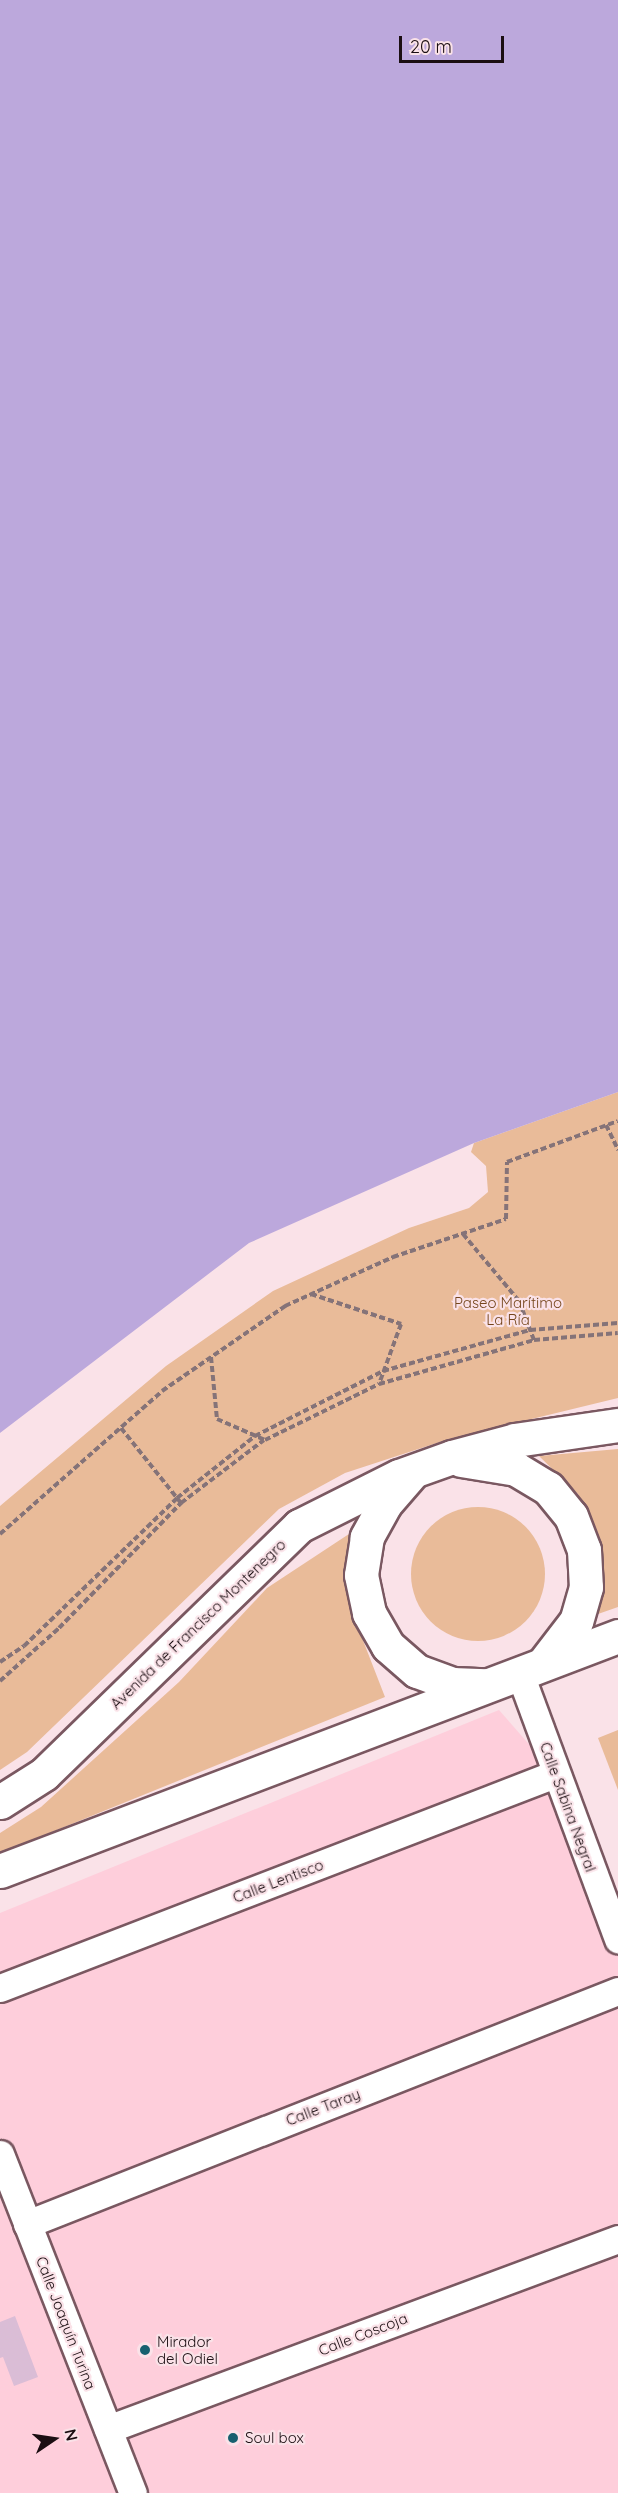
<!DOCTYPE html>
<html>
<head>
<meta charset="utf-8">
<style>
  body { margin:0 }
  #map { position:relative; width:618px; height:2493px; overflow:hidden; background:#fae2e8; font-family:Quicksand,sans-serif }
  div>[style] { position:absolute }
  .built>* { inset:0; background:#fecedb }
  .green>* { inset:0; background:#e9bb99 }
  .round { border-radius:50% }
  .water>* { inset:0; background:#bca8dc }
  .building>* { inset:0; background:#dabdd6 }
  .path>* { height:4px; margin-top:-2px; transform-origin:0; background:repeating-linear-gradient(90deg,#857378 0 6px,transparent 0 9px) }
  .roads { filter:drop-shadow(2px 0 #7a5861) drop-shadow(-2px 0 #7a5861) drop-shadow(0 2px #7a5861) drop-shadow(0 -2px #7a5861) }
  .street>* { height:27px; margin:-13.5px; padding:0 13.5px; transform-origin:13.5px; border-radius:13.5px; background:#fff }
  .secondary>* { height:33px; margin:-16.5px; padding:0 16.5px; transform-origin:16.5px; border-radius:16.5px; background:#fff }
  .dots>* { width:16px; height:16px; translate:-50% -50%; box-sizing:border-box; border:3px solid #fae2e8; border-radius:50% }
  span { translate:-50% -50%; white-space:nowrap; text-align:center; line-height:1.15; -webkit-text-stroke:4.5px #fae2e8; paint-order:stroke }
  .park-label { font-size:15px; color:#75461c }
  .street-label { font-size:15px; color:#1b0e12 }
  .poi-label { font-size:15px; color:#1b0e12 }
  .left { translate:0 -50%; text-align:left }
  .north { position:absolute; left:24px; top:2409px; width:60px; height:60px; -webkit-text-stroke:4px #fae2e8; paint-order:stroke; rotate:77deg; font-size:16px; font-weight:700; line-height:24px; text-align:center; color:#1b0e12 }
  .north::after { content:''; display:block; margin:auto; width:21px; height:27px; background:#1b0e12; clip-path:polygon(50% 0,100% 100%,50% 72%,0 100%) }
  .scale { position:absolute; left:399px; top:36px; width:105px; height:27px; box-sizing:border-box; border:3px solid #1b0e12; border-top:0; padding-left:8px; font-size:18px; line-height:21px; white-space:nowrap; color:#1b0e12; -webkit-text-stroke:4px #fae2e8; paint-order:stroke }
</style>
</head>
<body>
<div id="map">
  <div class="built">
    <i style="clip-path:polygon(499px 1710px,555px 1774px,618px 1915px,618px 2493px,0 2493px,0 1913px)"></i>
  </div>
  <div class="green">
    <i style="clip-path:polygon(618px 1092px,618px 1398px,449px 1439px,345px 1473px,279px 1509px,27px 1752px,0 1770px,0 1506px,166px 1366px,273px 1291px,409px 1228px,469px 1208px,488px 1192px,486px 1166px,471px 1152px,474px 1143px)"></i>
    <i style="clip-path:polygon(618px 1449px,618px 1607px,598px 1614px,604px 1591px,596px 1528px,578px 1494px,539px 1456px)"></i>
    <i class="round" style="left:411px;top:1507px;width:134px;height:134px"></i>
    <i style="clip-path:polygon(352px 1532px,357px 1625px,385px 1697px,0 1853px,0 1833px,41px 1807px,179px 1682px,267px 1588px)"></i>
    <i style="clip-path:polygon(618px 1730px,618px 1790px,598px 1738px)"></i>
  </div>
  <div class="water">
    <i style="clip-path:polygon(0 0,618px 0,618px 1092px,474px 1143px,249px 1243px,0 1433px)"></i>
  </div>
  <div class="building">
    <i style="clip-path:polygon(15px 2316px,38px 2377px,14px 2386px,3px 2357px,0 2358px,0 2322px)"></i>
  </div>
  <div class="path">
    <i style="left:606px;top:1125px;width:28px;rotate:64deg"></i>
    <i style="left:463px;top:1234px;width:87px;rotate:50.1deg"></i>
    <i style="left:519px;top:1301px;width:42px;rotate:69deg"></i>
    <i style="left:534px;top:1340px;width:84px;rotate:-4.8deg"></i>
    <i style="left:311px;top:1294px;width:95px;rotate:18.4deg"></i>
    <i style="left:401px;top:1324px;width:64px;rotate:110.1deg"></i>
    <i style="left:379px;top:1384px;width:161px;rotate:-15.8deg"></i>
    <i style="left:211px;top:1357px;width:62px;rotate:84.5deg"></i>
    <i style="left:217px;top:1419px;width:52px;rotate:23.6deg"></i>
    <i style="left:265px;top:1440px;width:127px;rotate:-26.2deg"></i>
    <i style="left:121px;top:1428px;width:96px;rotate:51.3deg"></i>
    <i style="left:181px;top:1503px;width:104px;rotate:-37.2deg"></i>
    <i style="left:0;top:1534px;width:216px;rotate:-41.4deg"></i>
    <i style="left:162px;top:1391px;width:150px;rotate:-34.6deg"></i>
    <i style="left:285px;top:1306px;width:119px;rotate:-24.4deg"></i>
    <i style="left:393px;top:1257px;width:119px;rotate:-18.6deg"></i>
    <i style="left:506px;top:1219px;width:57px;rotate:-89deg"></i>
    <i style="left:507px;top:1162px;width:118px;rotate:-20.3deg"></i>
    <i style="left:0;top:1662px;width:29px;rotate:-34deg"></i>
    <i style="left:24px;top:1646px;width:213px;rotate:-44deg"></i>
    <i style="left:177px;top:1498px;width:100px;rotate:-38.5deg"></i>
    <i style="left:255px;top:1436px;width:144px;rotate:-26.9deg"></i>
    <i style="left:383px;top:1371px;width:153px;rotate:-15.6deg"></i>
    <i style="left:530px;top:1330px;width:88px;rotate:-4.5deg"></i>
    <i style="left:0;top:1681px;width:79px;rotate:-41.9deg"></i>
    <i style="left:59px;top:1628px;width:175px;rotate:-45.7deg"></i>
  </div>
  <div class="roads">
    <div class="street">
      <i style="left:520px;top:1674px;width:283px;rotate:69.7deg"></i>
      <i style="left:0;top:1988px;width:595px;rotate:-21.09deg"></i>
      <i style="left:0;top:2154px;width:364px;rotate:68.6deg"></i>
      <i style="left:27px;top:2224px;width:635px;rotate:-21.52deg"></i>
      <i style="left:108px;top:2429px;width:544px;rotate:-20.43deg"></i>
    </div>
    <div class="secondary">
      <i style="left:461px;top:1460px;width:56px;rotate:9.3deg"></i>
      <i style="left:516px;top:1469px;width:37px;rotate:31deg"></i>
      <i style="left:548px;top:1488px;width:36px;rotate:51deg"></i>
      <i style="left:571px;top:1516px;width:36px;rotate:69deg"></i>
      <i style="left:584px;top:1550px;width:37px;rotate:87deg"></i>
      <i style="left:586px;top:1587px;width:35px;rotate:106deg"></i>
      <i style="left:576px;top:1621px;width:54px;rotate:127.5deg"></i>
      <i style="left:410px;top:1475px;width:38px;rotate:131deg"></i>
      <i style="left:385px;top:1504px;width:38px;rotate:119deg"></i>
      <i style="left:367px;top:1537px;width:38px;rotate:99deg"></i>
      <i style="left:361px;top:1575px;width:39px;rotate:78deg"></i>
      <i style="left:369px;top:1613px;width:38px;rotate:60deg"></i>
      <i style="left:388px;top:1646px;width:38px;rotate:41deg"></i>
      <i style="left:417px;top:1671px;width:37px;rotate:20deg"></i>
      <i style="left:452px;top:1684px;width:33px;rotate:2deg"></i>
      <i style="left:0;top:1802px;width:52px;rotate:-32.5deg"></i>
      <i style="left:44px;top:1774px;width:356px;rotate:-44.2deg"></i>
      <i style="left:299px;top:1526px;width:112px;rotate:-26.6deg"></i>
      <i style="left:399px;top:1476px;width:56px;rotate:-19.7deg"></i>
      <i style="left:452px;top:1457px;width:65px;rotate:-15.1deg"></i>
      <i style="left:515px;top:1440px;width:104px;rotate:-8.3deg"></i>
      <i style="left:0;top:1871px;width:661px;rotate:-20.82deg"></i>
    </div>
  </div>
  <div class="dots">
    <i style="left:145px;top:2350px;background:#17606f"></i>
    <i style="left:233px;top:2438px;background:#17606f"></i>
  </div>
  <div class="park-label">
    <span style="left:508px;top:1311px">Paseo Marítimo<br>La Ría</span>
  </div>
  <div class="street-label">
    <span style="left:198px;top:1624px;rotate:-44deg">Avenida de Francisco Montenegro</span>
    <span style="left:568px;top:1807px;rotate:70deg">Calle Sabina Negral</span>
    <span style="left:278px;top:1881px;rotate:-21deg">Calle Lentisco</span>
    <span style="left:323px;top:2107px;rotate:-21deg">Calle Taray</span>
    <span style="left:66px;top:2323px;rotate:69deg">Calle Joaquín Turina</span>
    <span style="left:363px;top:2334px;rotate:-21deg">Calle Coscoja</span>
  </div>
  <div class="poi-label">
    <span class="left" style="left:157px;top:2350px">Mirador<br>del Odiel</span>
    <span class="left" style="left:245px;top:2438px">Soul box</span>
  </div>
  <div class="north">N</div>
  <div class="scale">20 m</div>
</div>
</body>
</html>
